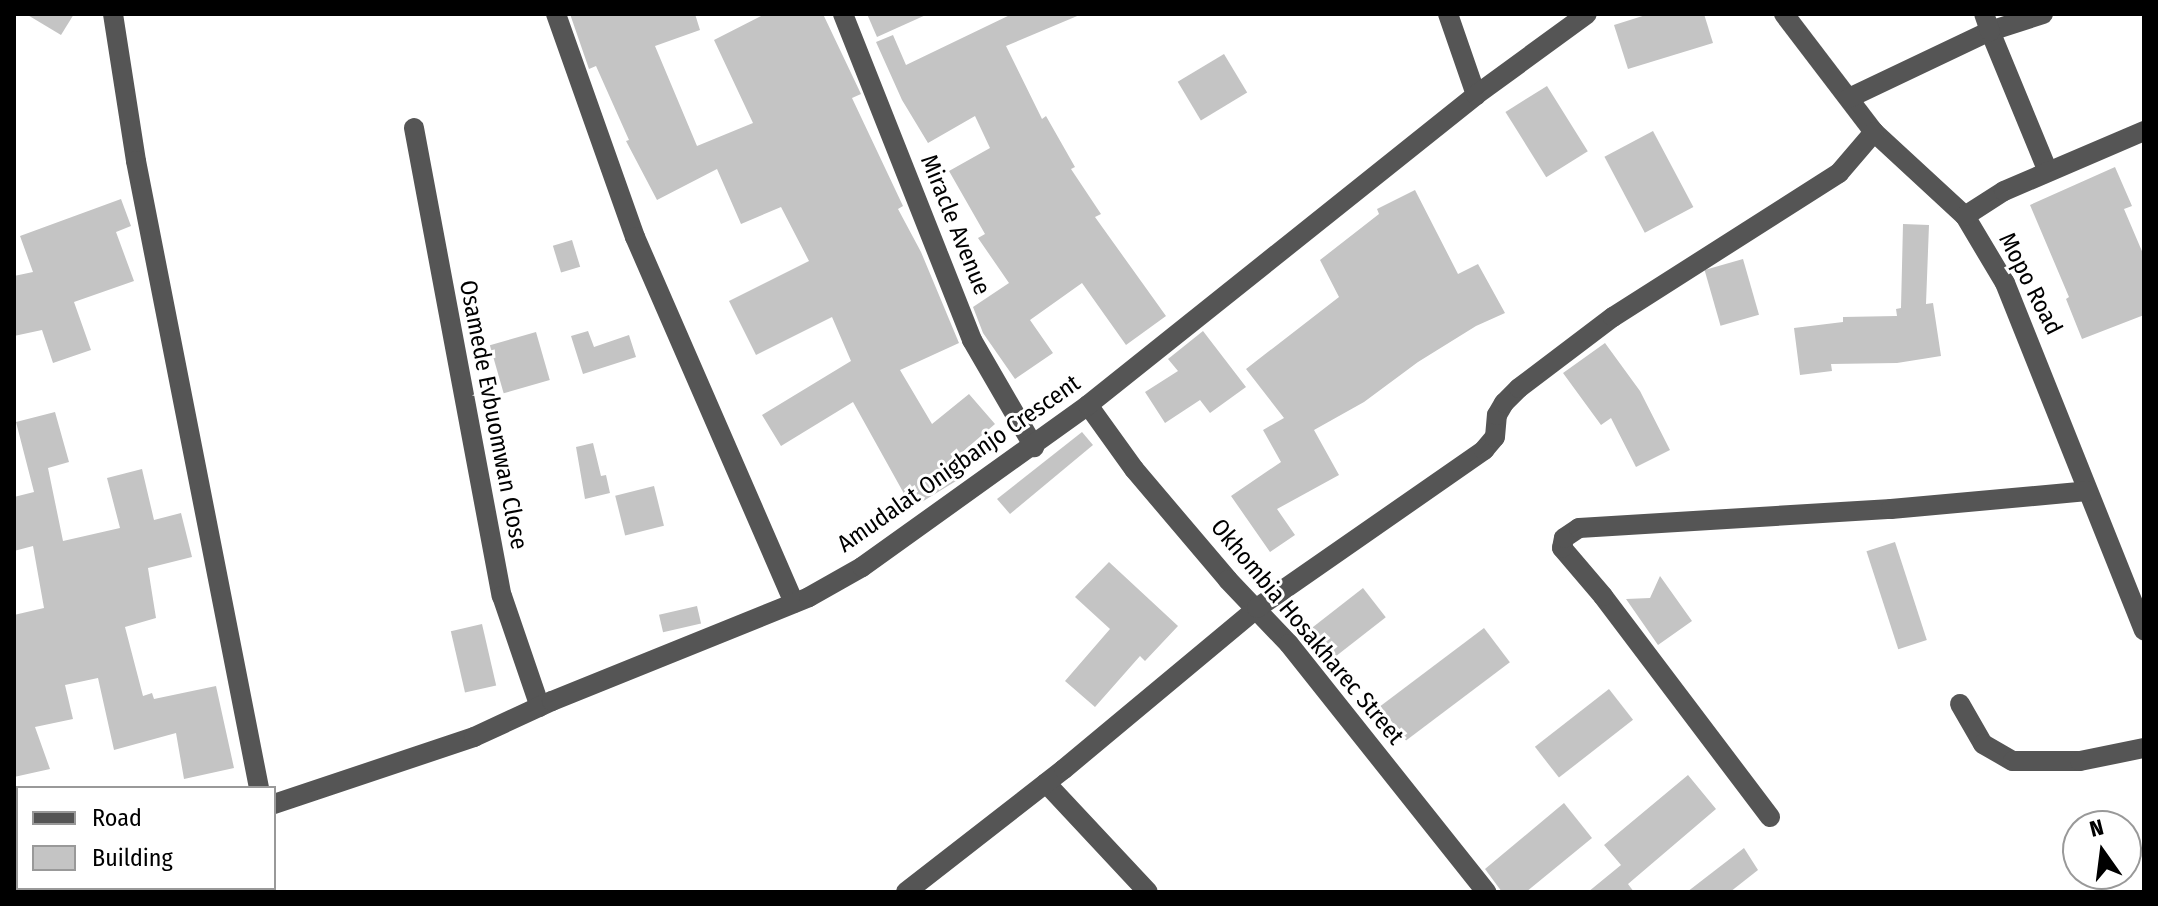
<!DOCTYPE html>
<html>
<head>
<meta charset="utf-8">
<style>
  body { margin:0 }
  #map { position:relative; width:2158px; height:906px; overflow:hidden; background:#fff; font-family:"Fira Sans Condensed",sans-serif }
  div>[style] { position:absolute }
  .building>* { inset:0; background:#c4c4c4; transform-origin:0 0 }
  .minor>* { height:20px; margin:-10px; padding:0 10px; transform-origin:10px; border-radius:10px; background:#555 }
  span { translate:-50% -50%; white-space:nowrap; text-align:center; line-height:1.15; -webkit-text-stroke:6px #fff; paint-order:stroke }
  .street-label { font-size:24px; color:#000 }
  .frame { position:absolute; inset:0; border:16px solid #000; pointer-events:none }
  .legend { position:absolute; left:16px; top:786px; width:260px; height:104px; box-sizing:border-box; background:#fff; border:2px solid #999; margin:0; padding:10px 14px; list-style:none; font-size:24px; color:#000 }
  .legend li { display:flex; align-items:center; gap:16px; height:40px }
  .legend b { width:40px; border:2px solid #999 }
  .north { position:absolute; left:2062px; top:810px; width:80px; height:80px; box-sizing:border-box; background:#fff; border:2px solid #999; border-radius:50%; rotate:346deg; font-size:22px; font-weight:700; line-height:32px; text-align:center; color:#000 }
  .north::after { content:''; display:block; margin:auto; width:28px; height:36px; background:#000; clip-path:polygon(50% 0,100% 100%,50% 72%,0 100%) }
</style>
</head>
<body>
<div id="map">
  <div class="building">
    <i style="clip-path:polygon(26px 14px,74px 14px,61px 35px)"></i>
    <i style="clip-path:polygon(570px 14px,695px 14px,700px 30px,655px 46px,697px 146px,753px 123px,714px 40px,765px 14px,823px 14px,861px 94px,852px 98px,903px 206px,898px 209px,921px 252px,959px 343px,900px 370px,932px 424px,969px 394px,995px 424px,946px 466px,956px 481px,912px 508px,853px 402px,781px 446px,762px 415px,851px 361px,832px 317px,756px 355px,729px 301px,809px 261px,781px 207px,741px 224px,717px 169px,657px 200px,626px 141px,629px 140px,596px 66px,589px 69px)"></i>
    <i style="clip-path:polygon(867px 14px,928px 14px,877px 37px)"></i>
    <i style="clip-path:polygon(1012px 14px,1082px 14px,1006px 46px,1042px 119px,1046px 116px,1075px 167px,1071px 169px,1101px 214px,1095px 217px,1166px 316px,1126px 345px,1082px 283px,1030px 320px,1053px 353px,1015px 379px,983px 333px,973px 307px,1009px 283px,978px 238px,985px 234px,949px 171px,990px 148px,975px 116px,928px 143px,902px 100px,876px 42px,893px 35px,906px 65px)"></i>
    <i style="clip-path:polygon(1649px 14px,1704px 14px,1713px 43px,1628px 69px,1614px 25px)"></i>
    <i style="left:1224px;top:54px;width:45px;height:54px;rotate:59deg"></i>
    <i style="left:1547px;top:86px;width:77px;height:49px;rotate:58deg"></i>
    <i style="left:1653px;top:131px;width:86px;height:55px;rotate:62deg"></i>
    <i style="clip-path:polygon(2115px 167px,2132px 206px,2124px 209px,2144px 256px,2144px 315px,2082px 339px,2066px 299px,2069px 297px,2030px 205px)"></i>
    <i style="clip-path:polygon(1415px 190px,1458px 274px,1478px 264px,1505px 313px,1476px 326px,1418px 362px,1364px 402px,1314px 430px,1339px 475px,1277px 509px,1295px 535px,1270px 552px,1231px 496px,1281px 462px,1263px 430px,1284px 418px,1246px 369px,1339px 297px,1320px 260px,1379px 214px,1377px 209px)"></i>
    <i style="clip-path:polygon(121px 199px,131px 226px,116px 232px,134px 281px,74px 302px,91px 350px,53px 363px,42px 330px,14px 336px,14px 276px,33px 272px,20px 236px)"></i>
    <i style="clip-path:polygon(1903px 224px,1929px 225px,1926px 304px,1933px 303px,1941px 356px,1897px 363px,1831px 364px,1832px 371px,1800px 375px,1794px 328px,1843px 322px,1843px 317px,1897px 316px,1896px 309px,1901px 308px)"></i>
    <i style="left:572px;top:240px;width:28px;height:20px;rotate:73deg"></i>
    <i style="left:1743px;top:259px;width:58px;height:40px;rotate:74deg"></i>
    <i style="clip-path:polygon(588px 331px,594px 347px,629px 335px,636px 357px,583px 374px,571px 336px)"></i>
    <i style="clip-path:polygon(1203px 331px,1246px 387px,1210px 413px,1200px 400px,1165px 423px,1145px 392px,1178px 371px,1168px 359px)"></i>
    <i style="left:536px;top:332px;width:50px;height:48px;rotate:74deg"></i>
    <i style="clip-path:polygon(1605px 343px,1640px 391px,1670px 450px,1636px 467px,1611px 418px,1601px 425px,1563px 373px)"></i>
    <i style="clip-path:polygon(55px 412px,69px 462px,48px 468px,63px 541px,120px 528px,107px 478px,142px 469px,154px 520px,181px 513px,192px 557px,148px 568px,156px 618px,125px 627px,143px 696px,152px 693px,154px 699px,216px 686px,234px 768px,184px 779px,176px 733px,114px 750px,98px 678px,65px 685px,73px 719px,35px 727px,50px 769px,14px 777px,14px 615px,44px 608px,33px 546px,14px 551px,14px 497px,34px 492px,16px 422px)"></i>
    <i style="clip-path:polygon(1082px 432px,1093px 445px,1010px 514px,997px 499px)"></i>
    <i style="clip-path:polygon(593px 443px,601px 476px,606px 475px,610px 493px,585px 499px,576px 447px)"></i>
    <i style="left:654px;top:486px;width:41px;height:40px;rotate:76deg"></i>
    <i style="left:1895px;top:542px;width:103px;height:30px;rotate:72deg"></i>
    <i style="clip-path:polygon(1109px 562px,1178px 626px,1145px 661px,1140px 656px,1095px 707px,1065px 681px,1110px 629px,1075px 597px)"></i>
    <i style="clip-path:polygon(1660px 576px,1692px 621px,1658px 645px,1626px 599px,1650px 598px)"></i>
    <i style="left:1363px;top:588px;width:37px;height:76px;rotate:52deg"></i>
    <i style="left:697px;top:606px;width:18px;height:39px;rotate:77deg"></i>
    <i style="left:482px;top:624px;width:63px;height:32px;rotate:77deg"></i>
    <i style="left:1484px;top:628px;width:43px;height:130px;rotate:53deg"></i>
    <i style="left:1609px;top:689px;width:39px;height:94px;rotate:52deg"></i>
    <i style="clip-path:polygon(1688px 775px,1716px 809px,1628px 884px,1634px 892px,1588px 892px,1621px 865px,1604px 845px)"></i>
    <i style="clip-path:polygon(1564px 803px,1592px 838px,1526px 892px,1502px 892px,1485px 869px)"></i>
    <i style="clip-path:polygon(1744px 848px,1758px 870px,1730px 892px,1687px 892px)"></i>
  </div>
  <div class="minor">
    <i style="left:113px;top:14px;width:149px;rotate:81.1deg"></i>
    <i style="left:136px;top:161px;width:639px;rotate:78.9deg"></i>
    <i style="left:556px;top:14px;width:237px;rotate:70.5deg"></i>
    <i style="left:635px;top:237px;width:399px;rotate:66.5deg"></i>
    <i style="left:843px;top:14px;width:351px;rotate:68.4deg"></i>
    <i style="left:972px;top:340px;width:124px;rotate:59.9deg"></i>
    <i style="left:1448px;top:14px;width:86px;rotate:70.9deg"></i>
    <i style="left:1784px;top:14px;width:148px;rotate:52.7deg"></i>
    <i style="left:1874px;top:132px;width:124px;rotate:42.7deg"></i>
    <i style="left:1965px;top:216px;width:78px;rotate:59.2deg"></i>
    <i style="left:2005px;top:283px;width:374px;rotate:68.2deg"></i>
    <i style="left:2043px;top:14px;width:56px;rotate:162.2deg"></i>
    <i style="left:1990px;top:31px;width:152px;rotate:67.6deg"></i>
    <i style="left:1849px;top:98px;width:156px;rotate:-25.4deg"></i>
    <i style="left:1990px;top:31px;width:18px;rotate:-109deg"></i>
    <i style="left:414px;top:128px;width:476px;rotate:79.4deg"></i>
    <i style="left:502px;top:596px;width:117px;rotate:71.1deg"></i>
    <i style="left:1965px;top:216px;width:46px;rotate:-32.7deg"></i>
    <i style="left:2004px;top:191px;width:152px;rotate:-23.2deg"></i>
    <i style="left:1088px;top:405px;width:79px;rotate:54.3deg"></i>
    <i style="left:1134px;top:469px;width:145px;rotate:49.7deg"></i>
    <i style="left:1228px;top:580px;width:88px;rotate:46.4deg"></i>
    <i style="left:1289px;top:644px;width:317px;rotate:51.5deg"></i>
    <i style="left:1960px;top:704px;width:46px;rotate:60.1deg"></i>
    <i style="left:1983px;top:744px;width:34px;rotate:30deg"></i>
    <i style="left:2013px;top:761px;width:67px"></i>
    <i style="left:2080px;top:761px;width:65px;rotate:-11.5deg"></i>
    <i style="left:1046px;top:783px;width:149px;rotate:46.9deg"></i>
    <i style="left:274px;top:804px;width:211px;rotate:-18.5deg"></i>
    <i style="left:474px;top:737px;width:86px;rotate:-24.8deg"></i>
    <i style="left:552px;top:701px;width:277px;rotate:-22deg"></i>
    <i style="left:809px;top:597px;width:61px;rotate:-29.5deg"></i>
    <i style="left:862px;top:567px;width:278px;rotate:-35.6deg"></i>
    <i style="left:1088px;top:405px;width:497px;rotate:-38.6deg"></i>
    <i style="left:1476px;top:95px;width:137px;rotate:-36.1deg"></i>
    <i style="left:1770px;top:817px;width:277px;rotate:-127.1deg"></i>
    <i style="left:1603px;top:596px;width:63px;rotate:-130.5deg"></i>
    <i style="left:1562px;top:548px;width:10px;rotate:-79deg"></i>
    <i style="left:1564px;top:538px;width:18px;rotate:-34deg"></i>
    <i style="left:1579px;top:528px;width:313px;rotate:-3.5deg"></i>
    <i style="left:1891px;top:509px;width:197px;rotate:-5.2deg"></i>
    <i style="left:220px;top:888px;width:4px;rotate:76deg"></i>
    <i style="left:14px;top:890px;width:15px;rotate:-8deg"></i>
    <i style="left:906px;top:892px;width:200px;rotate:-37.9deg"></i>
    <i style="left:1064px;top:769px;width:251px;rotate:-39.8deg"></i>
    <i style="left:1257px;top:608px;width:277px;rotate:-34.8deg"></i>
    <i style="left:1484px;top:450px;width:17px;rotate:-50deg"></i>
    <i style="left:1495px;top:437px;width:22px;rotate:-85deg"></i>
    <i style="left:1497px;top:415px;width:14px;rotate:-60deg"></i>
    <i style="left:1504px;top:403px;width:21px;rotate:-45deg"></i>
    <i style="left:1519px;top:388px;width:118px;rotate:-37.1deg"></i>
    <i style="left:1613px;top:317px;width:268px;rotate:-32.5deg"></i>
    <i style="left:1839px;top:173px;width:54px;rotate:-49.5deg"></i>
  </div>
  <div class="street-label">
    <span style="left:955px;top:225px;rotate:68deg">Miracle Avenue</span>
    <span style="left:2030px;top:284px;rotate:63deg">Mopo Road</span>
    <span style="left:493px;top:415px;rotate:79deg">Osamede Evbuomwan Close</span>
    <span style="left:959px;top:464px;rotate:-35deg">Amudalat Onigbanjo Crescent</span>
    <span style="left:1307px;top:632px;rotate:50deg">Okhombia Hosakharec Street</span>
  </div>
  <div class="frame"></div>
  <ul class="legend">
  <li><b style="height:10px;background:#555"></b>Road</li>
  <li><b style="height:22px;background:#c4c4c4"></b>Building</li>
  </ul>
  <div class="north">N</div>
</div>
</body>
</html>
